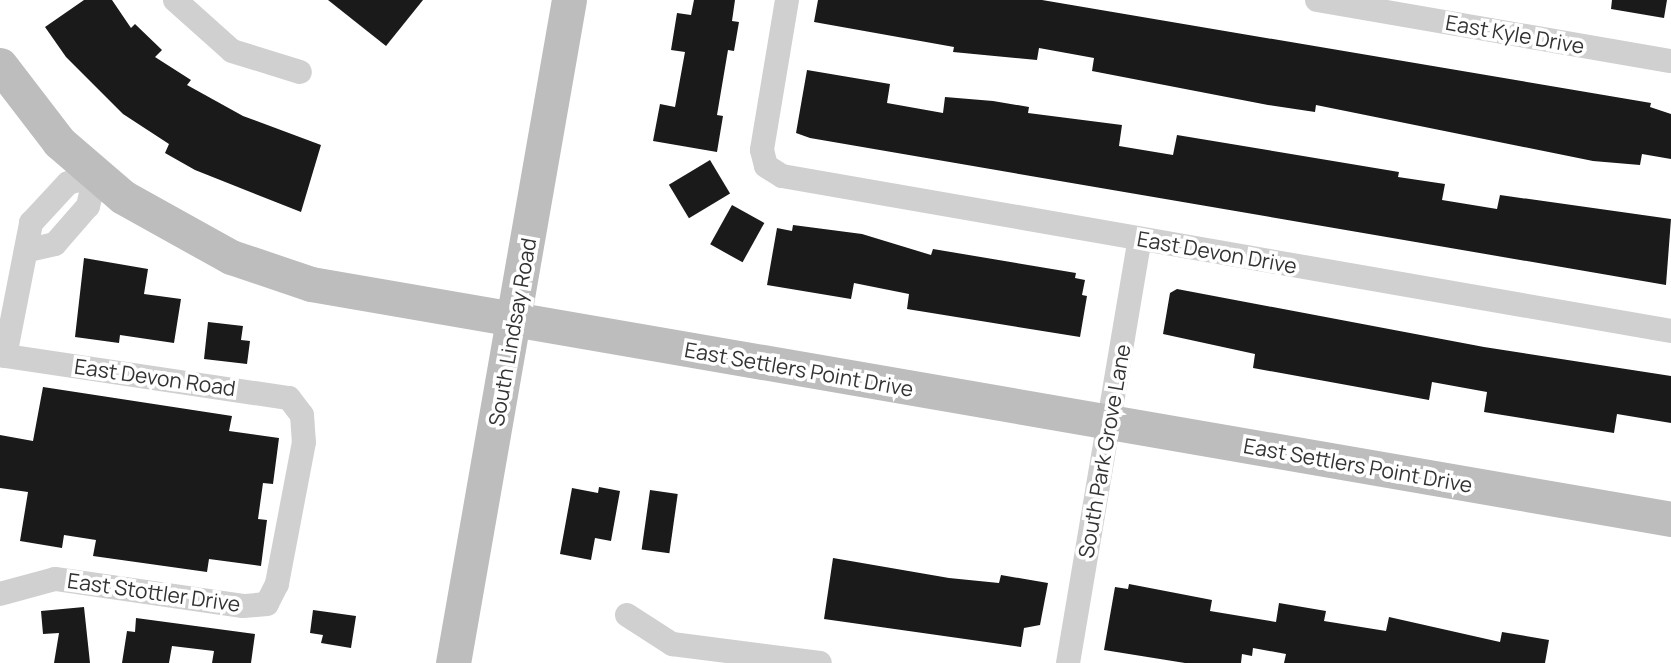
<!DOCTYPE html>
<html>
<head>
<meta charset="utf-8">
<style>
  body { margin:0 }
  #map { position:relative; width:1671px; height:663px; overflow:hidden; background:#fff; font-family:Manrope,sans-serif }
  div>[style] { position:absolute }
  .building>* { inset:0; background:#1a1a1a; transform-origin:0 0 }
  .street>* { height:24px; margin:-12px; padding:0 12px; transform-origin:12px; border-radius:12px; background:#d0d0d0 }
  .secondary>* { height:35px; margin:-17.5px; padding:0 17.5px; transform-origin:17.5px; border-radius:17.5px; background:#bdbdbd }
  span { translate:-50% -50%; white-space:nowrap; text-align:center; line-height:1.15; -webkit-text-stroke:7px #fff; paint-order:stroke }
  .street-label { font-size:21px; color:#333 }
</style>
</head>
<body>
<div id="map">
  <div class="building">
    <i style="clip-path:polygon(84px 0,112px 0,131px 28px,135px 24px,162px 50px,155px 57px,191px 80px,187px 85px,243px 116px,321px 145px,301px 212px,195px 170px,165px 153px,169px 144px,123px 114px,66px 57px,45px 27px)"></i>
    <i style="clip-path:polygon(328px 0,423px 0,386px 46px)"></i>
    <i style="clip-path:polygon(694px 0,735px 0,732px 21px,739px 22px,734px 51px,728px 50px,717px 115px,723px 116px,717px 152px,653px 141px,660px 104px,675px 107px,685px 52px,671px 50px,677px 13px,691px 15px)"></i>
    <i style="clip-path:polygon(818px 0,1042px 0,1651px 103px,1650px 107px,1671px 114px,1671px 159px,1642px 154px,1640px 165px,1593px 161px,1316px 105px,1315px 112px,1268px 105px,1092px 71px,1094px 58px,1039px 48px,1037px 60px,953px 52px,954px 47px,814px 22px)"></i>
    <i style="clip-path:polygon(1612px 0,1667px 0,1664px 18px,1611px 9px)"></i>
    <i style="clip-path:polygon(807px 70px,890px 84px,887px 103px,943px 113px,945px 97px,993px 101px,1029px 107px,1028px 113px,1122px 125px,1119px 146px,1173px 155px,1177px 135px,1399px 172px,1398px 177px,1445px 184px,1442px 200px,1497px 209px,1500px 195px,1671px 219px,1666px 285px,810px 138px,796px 133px)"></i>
    <i style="left:710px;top:160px;width:39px;height:48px;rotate:59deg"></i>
    <i style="left:732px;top:205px;width:37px;height:45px;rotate:29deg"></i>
    <i style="clip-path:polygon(793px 225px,862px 234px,931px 255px,933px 249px,1076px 273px,1075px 278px,1085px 280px,1082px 295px,1087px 296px,1080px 337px,907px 309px,909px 294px,854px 283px,851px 299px,767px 285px,777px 228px,792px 231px)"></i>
    <i style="clip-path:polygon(84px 258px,148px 269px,144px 294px,181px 299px,174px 343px,120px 335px,119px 343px,75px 337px)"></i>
    <i style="clip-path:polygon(1177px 289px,1484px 347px,1671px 376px,1671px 423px,1617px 414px,1614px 433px,1484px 412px,1487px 392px,1432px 382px,1429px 400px,1253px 368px,1255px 354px,1163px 334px,1170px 293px)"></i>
    <i style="clip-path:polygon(208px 322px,243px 326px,241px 340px,250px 341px,247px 364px,204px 359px)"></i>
    <i style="clip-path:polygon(43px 387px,232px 416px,229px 431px,279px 438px,273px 484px,263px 483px,258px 519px,267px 520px,261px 566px,209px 559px,207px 572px,93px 556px,96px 540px,64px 535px,62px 548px,20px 541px,28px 492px,0 488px,0 435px,33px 441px)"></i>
    <i style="clip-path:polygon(599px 487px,620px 491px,611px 541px,595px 538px,591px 560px,560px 554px,572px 488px,598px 493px)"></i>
    <i style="left:650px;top:490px;width:28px;height:60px;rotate:8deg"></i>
    <i style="clip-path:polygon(833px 558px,949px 578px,999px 583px,1001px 575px,1048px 583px,1040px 625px,1024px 628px,1021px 647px,824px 619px)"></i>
    <i style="clip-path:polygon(1129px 584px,1212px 600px,1210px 611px,1276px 622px,1279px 603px,1326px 611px,1324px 621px,1386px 631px,1389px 617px,1500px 642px,1502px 632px,1549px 640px,1545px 663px,1284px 663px,1286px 654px,1253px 648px,1252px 656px,1242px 654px,1241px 663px,1185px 663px,1104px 650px,1115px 587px,1128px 589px)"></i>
    <i style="clip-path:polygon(84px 607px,90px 663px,54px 663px,59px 633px,43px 634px,41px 611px)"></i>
    <i style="clip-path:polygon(313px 610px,356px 616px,351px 648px,321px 643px,323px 635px,310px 633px)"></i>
    <i style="clip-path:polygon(136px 618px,255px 634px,251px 663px,212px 663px,214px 651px,172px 646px,169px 663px,122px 663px,127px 631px,135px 632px)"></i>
  </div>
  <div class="street">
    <i style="left:175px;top:0;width:76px;rotate:41.8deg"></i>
    <i style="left:232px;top:51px;width:71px;rotate:17.2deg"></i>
    <i style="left:787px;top:0;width:152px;rotate:99.5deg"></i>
    <i style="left:762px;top:150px;width:16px;rotate:76deg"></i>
    <i style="left:766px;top:166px;width:19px;rotate:32deg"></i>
    <i style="left:782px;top:176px;width:902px;rotate:9.89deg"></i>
    <i style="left:1317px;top:0;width:359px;rotate:9.8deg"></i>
    <i style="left:0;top:355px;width:292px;rotate:8.5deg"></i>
    <i style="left:289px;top:398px;width:21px;rotate:53deg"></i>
    <i style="left:302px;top:415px;width:27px;rotate:86deg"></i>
    <i style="left:304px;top:442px;width:145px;rotate:100.8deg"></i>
    <i style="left:277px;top:584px;width:22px;rotate:117deg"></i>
    <i style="left:267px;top:604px;width:24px;rotate:175deg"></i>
    <i style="left:243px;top:606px;width:190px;rotate:-171.8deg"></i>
    <i style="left:55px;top:579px;width:57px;rotate:164.7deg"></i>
    <i style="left:5px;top:356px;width:136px;rotate:-78.9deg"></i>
    <i style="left:31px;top:223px;width:54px;rotate:-47.2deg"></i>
    <i style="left:68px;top:183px;width:28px;rotate:-15deg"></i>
    <i style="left:95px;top:176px;width:31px;rotate:103deg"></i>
    <i style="left:88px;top:206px;width:50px;rotate:131deg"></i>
    <i style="left:55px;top:244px;width:26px;rotate:167deg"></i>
    <i style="left:627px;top:615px;width:54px;rotate:32.8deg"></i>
    <i style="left:672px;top:644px;width:149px;rotate:7.3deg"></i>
    <i style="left:1068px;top:663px;width:430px;rotate:-80.4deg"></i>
  </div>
  <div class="secondary">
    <i style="left:0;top:65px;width:97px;rotate:52.5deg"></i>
    <i style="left:59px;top:142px;width:84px;rotate:40.7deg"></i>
    <i style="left:123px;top:197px;width:124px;rotate:29.1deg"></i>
    <i style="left:231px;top:257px;width:84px;rotate:18.6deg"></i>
    <i style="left:311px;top:284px;width:1380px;rotate:9.8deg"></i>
    <i style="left:453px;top:663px;width:673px;rotate:-80.08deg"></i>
  </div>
  <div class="street-label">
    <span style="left:1515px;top:34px;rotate:10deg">East Kyle Drive</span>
    <span style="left:1217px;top:252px;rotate:10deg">East Devon Drive</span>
    <span style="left:512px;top:332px;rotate:-80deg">South Lindsay Road</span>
    <span style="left:799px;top:369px;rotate:10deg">East Settlers Point Drive</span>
    <span style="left:155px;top:377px;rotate:8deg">East Devon Road</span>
    <span style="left:1104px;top:451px;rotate:-80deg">South Park Grove Lane</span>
    <span style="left:1358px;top:465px;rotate:10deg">East Settlers Point Drive</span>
    <span style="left:154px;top:592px;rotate:8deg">East Stottler Drive</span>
  </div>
</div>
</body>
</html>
